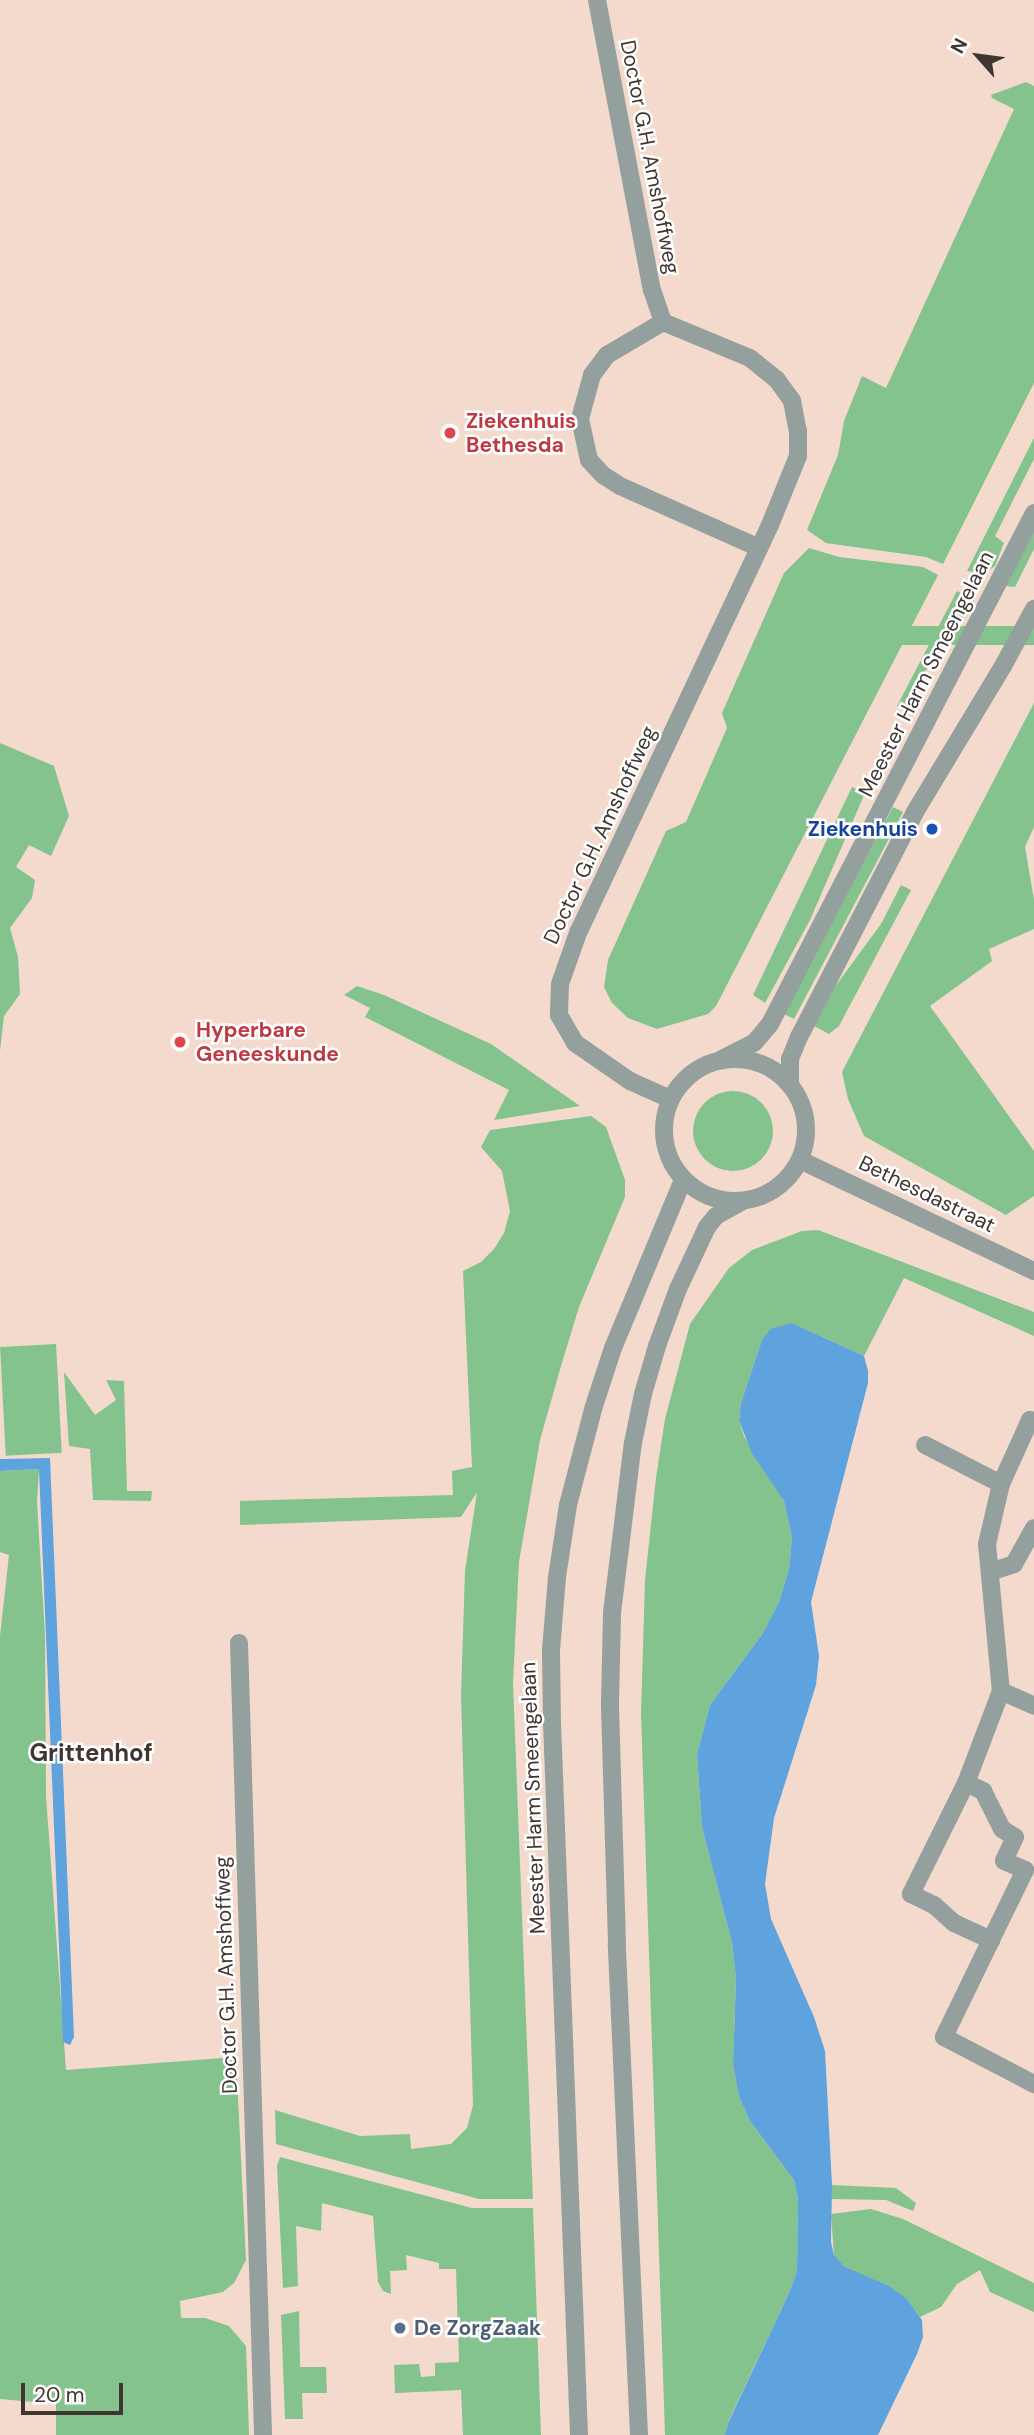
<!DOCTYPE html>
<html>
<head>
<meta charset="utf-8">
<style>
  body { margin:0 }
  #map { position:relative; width:1034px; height:2435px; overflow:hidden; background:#f3dacc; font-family:"DM Sans",sans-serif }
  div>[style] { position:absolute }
  .green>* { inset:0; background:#84c28e; transform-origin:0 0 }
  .round { border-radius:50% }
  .water>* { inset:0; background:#5ea2de }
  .minor>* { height:18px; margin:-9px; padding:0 9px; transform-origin:9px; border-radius:9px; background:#94a09d }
  .tertiary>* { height:18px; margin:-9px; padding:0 9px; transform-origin:9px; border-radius:9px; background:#94a09d }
  .tertiary>.ring { margin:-9px; padding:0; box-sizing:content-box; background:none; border:18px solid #94a09d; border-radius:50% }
  .dots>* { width:19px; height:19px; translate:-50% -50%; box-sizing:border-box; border:4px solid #fff; border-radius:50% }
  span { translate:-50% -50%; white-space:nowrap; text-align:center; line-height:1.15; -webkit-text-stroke:5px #fff; paint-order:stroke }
  .street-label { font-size:21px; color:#403631 }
  .health-label { font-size:21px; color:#be3a42; font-weight:700 }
  .left { translate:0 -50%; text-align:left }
  .transit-label { font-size:21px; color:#164399; font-weight:700 }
  .right { translate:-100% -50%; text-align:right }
  .service-label { font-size:21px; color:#4e5e75; font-weight:700 }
  .quarter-label { font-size:24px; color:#403631; font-weight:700 }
  .north { position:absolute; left:943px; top:21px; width:70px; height:70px; -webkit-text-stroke:5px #fff; paint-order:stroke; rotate:298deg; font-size:19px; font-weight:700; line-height:28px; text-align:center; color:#403631 }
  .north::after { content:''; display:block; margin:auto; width:24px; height:32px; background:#403631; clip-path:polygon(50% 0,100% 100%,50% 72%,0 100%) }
  .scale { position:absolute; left:21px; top:2383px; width:102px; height:32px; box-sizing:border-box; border:4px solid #403631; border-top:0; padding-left:9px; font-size:21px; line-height:24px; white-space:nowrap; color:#403631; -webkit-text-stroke:5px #fff; paint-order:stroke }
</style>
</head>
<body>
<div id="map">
  <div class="green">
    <i style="clip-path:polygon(1026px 82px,1034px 86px,1034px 383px,943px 564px,926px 557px,826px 543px,807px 530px,838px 455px,844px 421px,862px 376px,886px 388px,1014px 109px,992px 98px,991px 95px)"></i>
    <i style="clip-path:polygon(1034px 438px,1034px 459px,995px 536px,1004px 543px,995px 566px,985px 573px,967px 571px)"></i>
    <i style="clip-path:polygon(1034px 530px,1034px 549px,1015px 587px,1006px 586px)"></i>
    <i style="clip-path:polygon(809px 548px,839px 557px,923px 567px,938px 575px,716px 1006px,708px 1014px,657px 1029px,628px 1018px,612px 1003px,604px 987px,608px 960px,666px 831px,686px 822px,727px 728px,722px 713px,784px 573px)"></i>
    <i style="clip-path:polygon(957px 591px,973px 599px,975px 605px,923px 674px,905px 711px,897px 706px)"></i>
    <i style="left:1034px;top:626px;width:19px;height:215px;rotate:90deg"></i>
    <i style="clip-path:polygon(1034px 703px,1034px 827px,1025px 847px,1034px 900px,1034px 929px,989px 949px,992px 961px,930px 1006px,1034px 1151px,1034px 1196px,1006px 1215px,864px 1136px,848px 1099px,842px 1072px)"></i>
    <i style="clip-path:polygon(0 743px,54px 766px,69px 816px,51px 856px,29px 845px,16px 867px,35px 880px,32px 898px,10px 928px,18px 957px,20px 994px,4px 1016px,0 1051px)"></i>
    <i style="clip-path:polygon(852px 787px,865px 793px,810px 920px,765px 1003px,753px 995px)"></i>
    <i style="clip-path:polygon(893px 807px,903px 812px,794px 1019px,782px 1013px)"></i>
    <i style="clip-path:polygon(901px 885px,911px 890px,839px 1026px,829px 1034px,814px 1026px,834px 988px,881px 924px)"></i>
    <i style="clip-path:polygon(357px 986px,384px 995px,491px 1044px,580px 1106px,494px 1120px,509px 1090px,365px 1017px,370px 1008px,344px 995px)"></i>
    <i class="round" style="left:693px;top:1091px;width:80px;height:80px"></i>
    <i style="clip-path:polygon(591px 1116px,606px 1127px,625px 1180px,625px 1197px,579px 1307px,561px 1366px,540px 1440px,519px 1562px,513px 1683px,533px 2199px,479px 2199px,276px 2144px,275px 2110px,360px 2136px,410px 2134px,411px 2149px,451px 2144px,467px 2128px,473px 2105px,461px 1696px,465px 1571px,477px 1492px,461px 1517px,240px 1525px,240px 1501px,453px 1495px,452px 1471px,472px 1467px,463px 1271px,481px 1262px,494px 1249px,504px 1233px,510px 1211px,502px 1171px,481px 1147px,490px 1130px)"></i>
    <i style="clip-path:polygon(818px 1230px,1034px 1312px,1034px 1336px,904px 1278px,864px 1356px,792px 1323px,762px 1340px,741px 1403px,739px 1421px,744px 1436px,784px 1501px,792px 1538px,789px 1569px,779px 1602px,763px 1633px,710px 1705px,697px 1754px,702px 1827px,732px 1943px,736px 1978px,733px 2065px,739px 2097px,750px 2121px,794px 2180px,798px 2199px,797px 2271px,789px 2293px,728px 2422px,725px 2435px,665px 2435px,641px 1713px,645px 1580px,656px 1478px,665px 1419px,690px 1324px,729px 1268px,752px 1250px,802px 1231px)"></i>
    <i style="left:56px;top:1344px;width:109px;height:56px;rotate:87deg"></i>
    <i style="clip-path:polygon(64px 1372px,95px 1415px,116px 1400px,106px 1380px,124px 1381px,127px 1491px,152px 1491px,151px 1501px,93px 1500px,90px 1449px,69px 1446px)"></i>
    <i style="clip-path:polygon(39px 1469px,37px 1502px,45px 1635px,46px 1796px,66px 2070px,236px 2057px,246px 2260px,234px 2283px,223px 2292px,180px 2301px,181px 2318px,205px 2318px,229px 2326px,246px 2346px,249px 2435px,56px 2435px,56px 2404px,0 2399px,0 1636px,9px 1555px,0 1552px,0 1471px)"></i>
    <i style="clip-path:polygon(280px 2157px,472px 2208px,533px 2208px,541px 2435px,463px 2435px,461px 2390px,395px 2393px,394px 2365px,419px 2364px,421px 2377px,435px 2376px,435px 2363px,459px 2362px,456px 2269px,439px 2269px,439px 2263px,406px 2255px,407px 2270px,390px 2271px,391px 2294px,383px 2291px,378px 2282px,373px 2216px,322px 2203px,321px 2231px,296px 2226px,298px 2286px,283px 2288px,277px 2166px)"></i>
    <i style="clip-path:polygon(832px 2185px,896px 2188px,916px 2203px,913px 2211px,886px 2200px,831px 2199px)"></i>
    <i style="clip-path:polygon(871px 2209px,903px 2219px,1034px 2283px,1034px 2312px,990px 2292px,980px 2270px,957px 2284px,941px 2307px,920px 2317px,907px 2299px,845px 2267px,834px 2255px,831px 2214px)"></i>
    <i style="clip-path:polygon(299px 2311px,300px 2367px,326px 2367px,327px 2393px,302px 2393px,303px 2419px,285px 2419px,281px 2315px)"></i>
  </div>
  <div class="water">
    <i style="clip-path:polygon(792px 1323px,864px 1356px,868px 1371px,868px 1383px,811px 1602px,819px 1656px,816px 1685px,774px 1818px,765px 1884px,771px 1919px,814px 2017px,825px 2051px,832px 2185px,831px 2242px,834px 2255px,845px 2267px,889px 2286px,907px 2299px,922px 2320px,923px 2337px,917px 2354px,878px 2435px,725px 2435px,728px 2423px,789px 2293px,797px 2271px,798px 2199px,794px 2180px,750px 2121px,739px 2097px,733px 2065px,736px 1978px,732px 1943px,702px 1827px,697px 1754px,710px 1705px,763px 1633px,779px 1602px,789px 1569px,792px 1538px,784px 1501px,752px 1453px,739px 1421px,741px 1403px,762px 1340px,771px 1329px)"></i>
    <i style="clip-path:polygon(50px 1458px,74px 2037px,70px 2045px,63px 2042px,39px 1469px,0 1471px,0 1459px)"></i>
  </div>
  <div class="minor">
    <i style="left:597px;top:0;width:295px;rotate:79.3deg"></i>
    <i style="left:652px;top:290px;width:34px;rotate:71deg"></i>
    <i style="left:663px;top:322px;width:94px;rotate:22.5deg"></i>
    <i style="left:750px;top:358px;width:35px;rotate:39deg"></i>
    <i style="left:777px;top:380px;width:26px;rotate:54deg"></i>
    <i style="left:792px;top:401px;width:31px;rotate:79deg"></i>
    <i style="left:798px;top:431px;width:25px;rotate:90deg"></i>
    <i style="left:798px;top:456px;width:74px;rotate:112.1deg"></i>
    <i style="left:770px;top:525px;width:448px;rotate:115.2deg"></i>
    <i style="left:579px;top:930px;width:57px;rotate:109.4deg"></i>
    <i style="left:560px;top:984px;width:31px;rotate:92deg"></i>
    <i style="left:559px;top:1015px;width:32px;rotate:60deg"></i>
    <i style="left:575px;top:1043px;width:67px;rotate:34.6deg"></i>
    <i style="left:630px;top:1081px;width:44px;rotate:24.2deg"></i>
    <i style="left:663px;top:322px;width:65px;rotate:149.5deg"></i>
    <i style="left:607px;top:355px;width:25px;rotate:127deg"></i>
    <i style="left:592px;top:375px;width:46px;rotate:105.3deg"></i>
    <i style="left:580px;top:419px;width:42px;rotate:77.6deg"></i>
    <i style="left:589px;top:460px;width:21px;rotate:47deg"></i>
    <i style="left:603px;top:475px;width:20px;rotate:33deg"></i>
    <i style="left:620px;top:486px;width:152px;rotate:24deg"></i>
    <i style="left:1034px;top:1421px;width:4px;rotate:-166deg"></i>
    <i style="left:1030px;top:1420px;width:70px;rotate:114.4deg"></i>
    <i style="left:1001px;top:1484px;width:62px;rotate:103.1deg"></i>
    <i style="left:987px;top:1544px;width:148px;rotate:84.6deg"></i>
    <i style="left:1001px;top:1691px;width:98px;rotate:110.8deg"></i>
    <i style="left:966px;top:1783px;width:124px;rotate:116.4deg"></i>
    <i style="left:911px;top:1894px;width:25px;rotate:26deg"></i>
    <i style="left:934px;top:1905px;width:27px;rotate:42deg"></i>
    <i style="left:954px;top:1923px;width:41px;rotate:24.7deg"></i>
    <i style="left:991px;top:1940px;width:108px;rotate:115.9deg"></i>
    <i style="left:944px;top:2037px;width:102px;rotate:27.6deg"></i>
    <i style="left:925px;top:1445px;width:85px;rotate:27.2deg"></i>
    <i style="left:990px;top:1572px;width:25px;rotate:-18deg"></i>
    <i style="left:1014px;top:1564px;width:41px;rotate:-60.9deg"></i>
    <i style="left:239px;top:1643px;width:792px;rotate:88.26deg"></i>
    <i style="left:1001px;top:1691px;width:36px;rotate:24deg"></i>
    <i style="left:966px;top:1783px;width:19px;rotate:25deg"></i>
    <i style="left:983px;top:1791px;width:42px;rotate:63.4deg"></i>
    <i style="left:1002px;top:1829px;width:15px;rotate:32deg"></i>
    <i style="left:1015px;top:1837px;width:26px;rotate:115deg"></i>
    <i style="left:1004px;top:1861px;width:23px;rotate:23deg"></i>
    <i style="left:1025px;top:1870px;width:78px;rotate:115.9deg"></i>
  </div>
  <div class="tertiary">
    <i class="ring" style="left:664px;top:1059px;width:124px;height:124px"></i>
    <i style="left:720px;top:1060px;width:38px;rotate:-27deg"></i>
    <i style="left:754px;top:1043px;width:25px;rotate:-50deg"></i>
    <i style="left:770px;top:1024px;width:575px;rotate:-62.68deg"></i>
    <i style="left:790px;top:1084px;width:25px;rotate:-90deg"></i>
    <i style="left:790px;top:1059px;width:24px;rotate:-68deg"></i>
    <i style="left:799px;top:1037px;width:253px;rotate:-62.7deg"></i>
    <i style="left:915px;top:812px;width:170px;rotate:-58.9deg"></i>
    <i style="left:1003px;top:666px;width:65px;rotate:-61.5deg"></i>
    <i style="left:800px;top:1160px;width:259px;rotate:25.4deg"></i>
    <i style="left:579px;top:2435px;width:712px;rotate:-92.17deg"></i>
    <i style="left:552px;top:1724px;width:74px;rotate:-90.8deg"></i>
    <i style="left:551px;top:1650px;width:73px;rotate:-85.3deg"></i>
    <i style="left:557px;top:1577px;width:73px;rotate:-81.3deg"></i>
    <i style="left:568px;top:1505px;width:102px;rotate:-75.3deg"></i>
    <i style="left:594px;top:1406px;width:61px;rotate:-71.9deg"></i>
    <i style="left:613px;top:1348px;width:182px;rotate:-67.4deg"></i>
    <i style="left:639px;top:2435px;width:492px;rotate:-92.6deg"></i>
    <i style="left:617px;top:1943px;width:240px;rotate:-91.7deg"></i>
    <i style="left:610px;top:1703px;width:90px;rotate:-88.7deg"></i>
    <i style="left:612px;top:1613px;width:171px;rotate:-83deg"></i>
    <i style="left:633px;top:1443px;width:50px;rotate:-78.5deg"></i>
    <i style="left:643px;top:1394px;width:50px;rotate:-73.7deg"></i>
    <i style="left:657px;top:1346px;width:61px;rotate:-69.8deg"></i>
    <i style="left:678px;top:1289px;width:68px;rotate:-64.9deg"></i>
    <i style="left:707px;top:1227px;width:14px;rotate:-51deg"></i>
    <i style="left:716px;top:1216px;width:29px;rotate:-29deg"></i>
  </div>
  <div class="dots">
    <i style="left:450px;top:433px;background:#e0444e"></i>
    <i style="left:932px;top:829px;background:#1a4fb4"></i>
    <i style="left:180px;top:1042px;background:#e0444e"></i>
    <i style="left:400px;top:2328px;background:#5c6f8a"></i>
  </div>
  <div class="street-label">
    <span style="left:650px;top:157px;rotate:79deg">Doctor G.H. Amshoffweg</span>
    <span style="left:926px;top:674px;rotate:-63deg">Meester Harm Smeengelaan</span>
    <span style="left:600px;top:835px;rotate:-65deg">Doctor G.H. Amshoffweg</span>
    <span style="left:927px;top:1194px;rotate:26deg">Bethesdastraat</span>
    <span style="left:533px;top:1798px;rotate:-92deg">Meester Harm Smeengelaan</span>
    <span style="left:226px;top:1975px;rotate:-92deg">Doctor G.H. Amshoffweg</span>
  </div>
  <div class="health-label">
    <span class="left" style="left:466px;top:433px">Ziekenhuis<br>Bethesda</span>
    <span class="left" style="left:196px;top:1042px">Hyperbare<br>Geneeskunde</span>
  </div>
  <div class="transit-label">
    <span class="right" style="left:918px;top:829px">Ziekenhuis</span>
  </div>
  <div class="service-label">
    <span class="left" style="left:414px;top:2328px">De ZorgZaak</span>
  </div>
  <div class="quarter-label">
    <span style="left:91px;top:1753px">Grittenhof</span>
  </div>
  <div class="north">N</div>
  <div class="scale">20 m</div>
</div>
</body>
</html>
